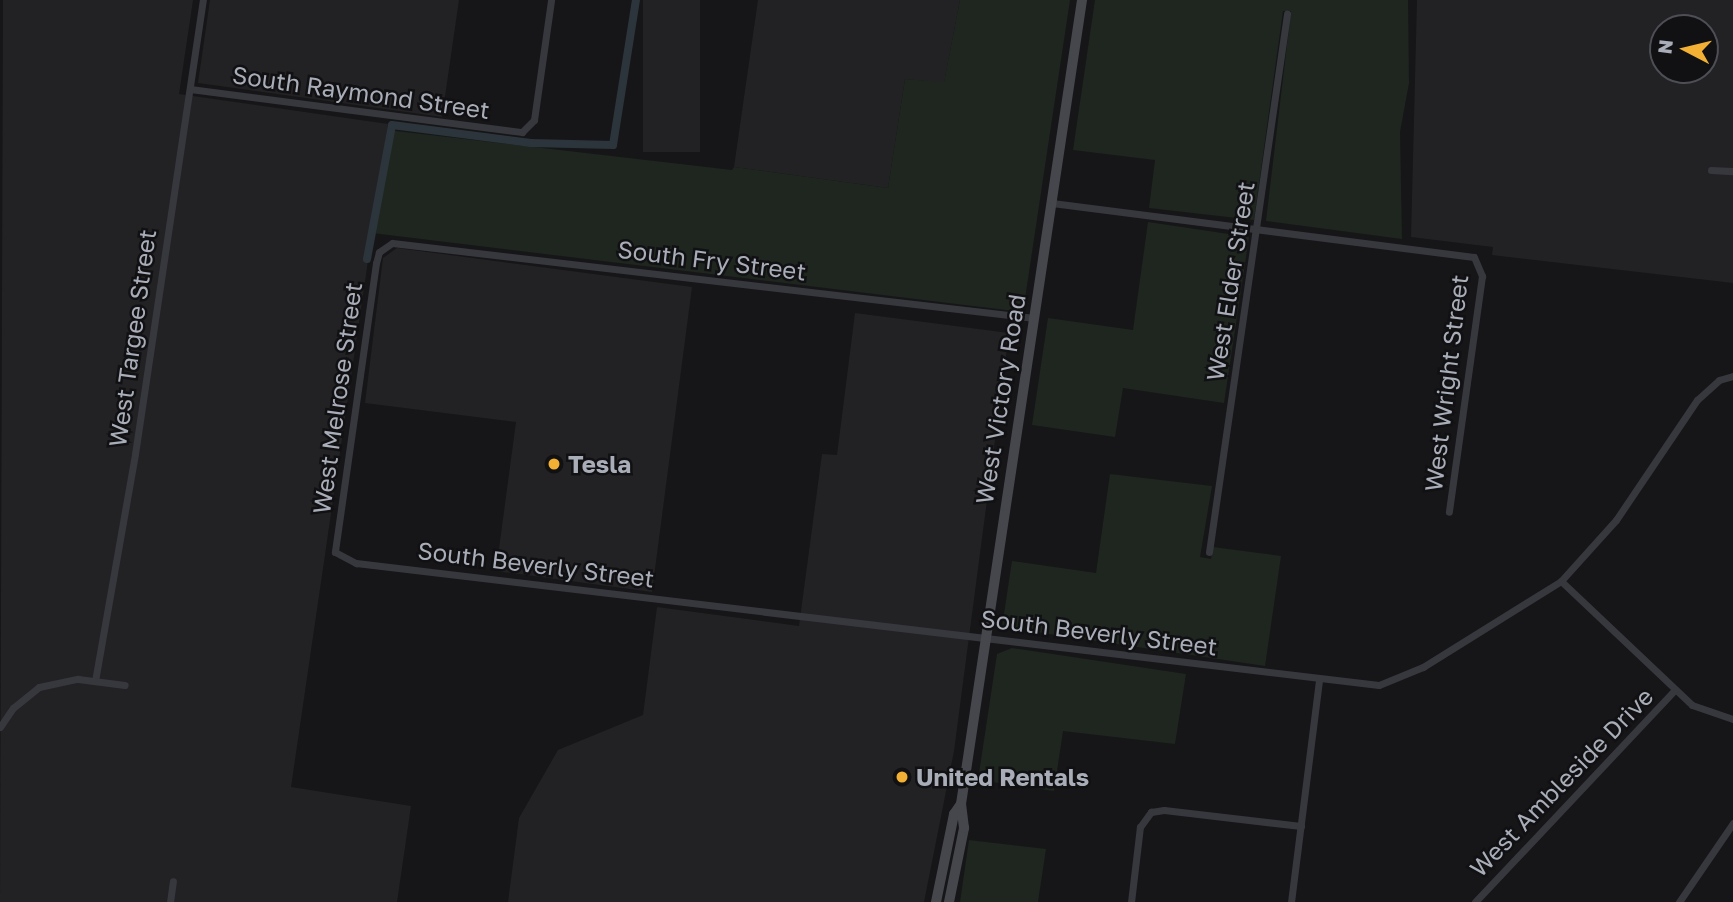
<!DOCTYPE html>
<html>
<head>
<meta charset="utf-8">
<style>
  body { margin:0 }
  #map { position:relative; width:1733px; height:902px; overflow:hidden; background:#161618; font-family:"Golos Text",sans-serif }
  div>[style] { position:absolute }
  .built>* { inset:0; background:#222225; transform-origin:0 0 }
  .green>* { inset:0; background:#1e261f }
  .canal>* { height:8px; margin:-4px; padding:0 4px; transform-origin:4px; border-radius:4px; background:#2c353c }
  .minor>* { height:7px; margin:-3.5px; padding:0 3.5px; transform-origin:3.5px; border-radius:3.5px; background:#37383d }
  .secondary>* { height:10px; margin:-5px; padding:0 5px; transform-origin:5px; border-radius:5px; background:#45474d }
  .dots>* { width:19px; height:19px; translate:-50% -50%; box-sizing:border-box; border:4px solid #111113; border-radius:50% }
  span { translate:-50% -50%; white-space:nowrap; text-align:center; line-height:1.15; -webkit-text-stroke:5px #111113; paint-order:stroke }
  .street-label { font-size:24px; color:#a8adb8 }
  .poi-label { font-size:24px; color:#a8adb8; font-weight:700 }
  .left { translate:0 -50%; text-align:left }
  .north { position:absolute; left:1649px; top:14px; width:70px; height:70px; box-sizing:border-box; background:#111113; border:2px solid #4d4f55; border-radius:50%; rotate:277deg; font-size:19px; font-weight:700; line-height:28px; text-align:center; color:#a8adb8 }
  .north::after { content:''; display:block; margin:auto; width:24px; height:32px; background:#f2b134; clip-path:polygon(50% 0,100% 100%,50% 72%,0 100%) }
</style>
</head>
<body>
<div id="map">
  <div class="built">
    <i style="clip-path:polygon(3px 0,193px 0,179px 94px,388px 124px,291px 787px,411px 806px,397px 902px,0 902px)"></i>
    <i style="clip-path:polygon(210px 0,459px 0,442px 117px,198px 83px)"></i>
    <i style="left:643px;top:0;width:57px;height:152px"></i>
    <i style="clip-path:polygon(758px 0,960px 0,944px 83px,905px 79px,888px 188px,734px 167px)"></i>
    <i style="clip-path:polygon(evenodd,1417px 0,1733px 0,1733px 283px,1492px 255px,1493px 247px,1411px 237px,1417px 0,1663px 28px,1705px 28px,1705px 70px,1663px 70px,1663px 28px)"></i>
    <i style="clip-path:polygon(397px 248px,692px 287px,652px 592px,496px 571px,516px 422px,365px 403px,383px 258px)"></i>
    <i style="clip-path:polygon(855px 313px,1009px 333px,954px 751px,924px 902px,508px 902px,519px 818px,558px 750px,643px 715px,657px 607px,799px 626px,822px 454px,837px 455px)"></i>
  </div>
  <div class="green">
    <i style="clip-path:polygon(960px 0,1070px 0,1023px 312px,372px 233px,387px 130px,732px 170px,734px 167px,888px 188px,905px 79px,944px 82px)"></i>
    <i style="clip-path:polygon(1095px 0,1408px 0,1409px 83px,1400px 132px,1402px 239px,1266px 221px,1291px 11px,1283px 11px,1254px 220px,1149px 208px,1155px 160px,1073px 150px)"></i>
    <i style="clip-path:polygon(1148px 222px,1249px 237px,1224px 403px,1123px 388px,1115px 437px,1032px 425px,1048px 318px,1133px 330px)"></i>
    <i style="clip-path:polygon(1110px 474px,1212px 486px,1200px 557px,1211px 559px,1213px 547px,1281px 556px,1265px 666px,1002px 627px,1012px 561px,1096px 573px)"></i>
    <i style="clip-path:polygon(1012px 648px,1186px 674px,1175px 744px,1063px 731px,1054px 791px,978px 780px,997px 654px)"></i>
    <i style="clip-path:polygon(969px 840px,1046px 849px,1038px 902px,960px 902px)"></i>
  </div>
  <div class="canal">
    <i style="left:367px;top:259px;width:136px;rotate:-79.4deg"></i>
    <i style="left:392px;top:125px;width:140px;rotate:7.4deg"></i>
    <i style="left:531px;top:143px;width:82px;rotate:1.4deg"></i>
    <i style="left:613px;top:145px;width:147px;rotate:-81deg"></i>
  </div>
  <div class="minor">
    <i style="left:190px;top:89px;width:335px;rotate:7.4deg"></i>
    <i style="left:522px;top:132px;width:17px;rotate:-45deg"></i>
    <i style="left:534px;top:120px;width:121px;rotate:-81.9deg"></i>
    <i style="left:1711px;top:170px;width:22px;rotate:3deg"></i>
    <i style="left:1052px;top:203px;width:425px;rotate:7.3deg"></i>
    <i style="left:1474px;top:257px;width:21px;rotate:67deg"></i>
    <i style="left:1482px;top:276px;width:238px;rotate:98deg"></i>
    <i style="left:1034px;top:318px;width:646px;rotate:-173.34deg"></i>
    <i style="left:392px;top:243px;width:16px;rotate:145deg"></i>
    <i style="left:379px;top:252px;width:11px;rotate:105deg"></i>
    <i style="left:376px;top:263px;width:292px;rotate:98.1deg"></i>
    <i style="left:335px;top:552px;width:24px;rotate:28deg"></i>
    <i style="left:356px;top:563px;width:1030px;rotate:6.8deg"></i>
    <i style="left:1379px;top:685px;width:48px;rotate:-22.2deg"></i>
    <i style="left:1423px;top:667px;width:163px;rotate:-31.9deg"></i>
    <i style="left:1561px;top:581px;width:82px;rotate:-48deg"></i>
    <i style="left:1616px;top:520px;width:145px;rotate:-56deg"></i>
    <i style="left:1697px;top:400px;width:30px;rotate:-42deg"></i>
    <i style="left:1719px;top:380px;width:15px;rotate:-16deg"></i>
    <i style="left:1209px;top:552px;width:544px;rotate:-81.75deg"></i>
    <i style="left:1561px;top:581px;width:180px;rotate:43.4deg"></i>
    <i style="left:1692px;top:705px;width:43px;rotate:18.9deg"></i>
    <i style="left:95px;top:681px;width:230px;rotate:-80deg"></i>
    <i style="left:135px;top:454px;width:459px;rotate:-81.5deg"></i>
    <i style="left:0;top:727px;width:23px;rotate:-56deg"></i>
    <i style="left:13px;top:708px;width:33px;rotate:-39deg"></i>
    <i style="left:39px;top:687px;width:40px;rotate:-12deg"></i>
    <i style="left:78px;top:679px;width:47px;rotate:7.3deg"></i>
    <i style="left:170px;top:902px;width:21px;rotate:-82deg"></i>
    <i style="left:1131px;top:902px;width:76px;rotate:-83.2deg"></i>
    <i style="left:1140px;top:827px;width:19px;rotate:-54deg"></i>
    <i style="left:1151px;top:812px;width:13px;rotate:-9deg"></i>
    <i style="left:1164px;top:810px;width:138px;rotate:6.7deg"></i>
    <i style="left:1291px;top:902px;width:224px;rotate:-82.8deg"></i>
    <i style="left:1475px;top:902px;width:291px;rotate:-46.7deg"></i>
    <i style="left:1679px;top:902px;width:96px;rotate:-55.6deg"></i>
  </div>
  <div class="secondary">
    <i style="left:936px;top:902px;width:90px;rotate:-78.4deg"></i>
    <i style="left:954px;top:814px;width:12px;rotate:-55deg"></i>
    <i style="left:949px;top:902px;width:76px;rotate:-78.5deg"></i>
    <i style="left:964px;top:828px;width:24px;rotate:-97deg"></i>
    <i style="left:961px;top:804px;width:813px;rotate:-81.44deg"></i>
  </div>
  <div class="dots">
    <i style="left:554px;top:464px;background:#f2b134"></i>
    <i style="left:902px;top:777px;background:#f2b134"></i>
  </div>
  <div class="street-label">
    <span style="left:361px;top:92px;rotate:8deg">South Raymond Street</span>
    <span style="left:712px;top:260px;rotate:7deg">South Fry Street</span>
    <span style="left:1230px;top:281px;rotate:-81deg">West Elder Street</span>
    <span style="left:132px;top:338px;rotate:-82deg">West Targee Street</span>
    <span style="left:1446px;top:383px;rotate:-83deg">West Wright Street</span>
    <span style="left:337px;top:398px;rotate:-82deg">West Melrose Street</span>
    <span style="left:1000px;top:399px;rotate:-81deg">West Victory Road</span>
    <span style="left:536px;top:564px;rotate:7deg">South Beverly Street</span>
    <span style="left:1099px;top:632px;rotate:7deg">South Beverly Street</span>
    <span style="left:1561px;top:782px;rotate:-46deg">West Ambleside Drive</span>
  </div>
  <div class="poi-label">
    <span class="left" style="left:568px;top:464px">Tesla</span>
    <span class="left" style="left:916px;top:777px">United Rentals</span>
  </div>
  <div class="north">N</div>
</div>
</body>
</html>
